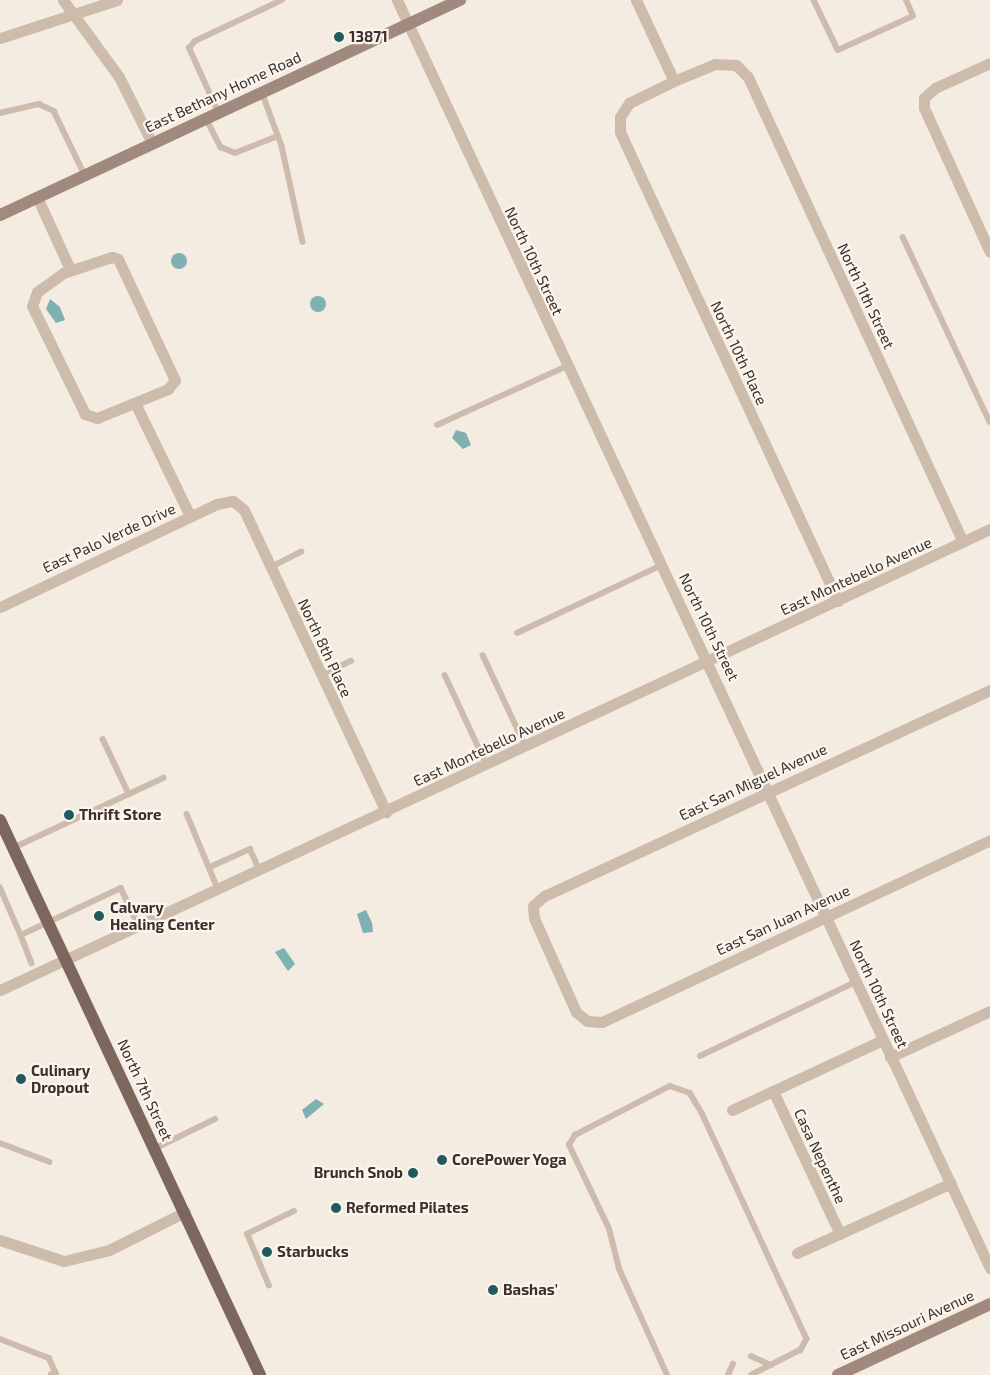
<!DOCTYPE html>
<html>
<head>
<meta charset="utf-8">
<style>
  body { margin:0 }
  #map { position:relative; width:990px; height:1375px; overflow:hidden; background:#f4ebe1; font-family:"Exo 2",sans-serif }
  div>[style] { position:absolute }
  .water>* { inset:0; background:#7fb0b2 }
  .round { border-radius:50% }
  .service>* { height:5.5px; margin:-2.75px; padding:0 2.75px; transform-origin:2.75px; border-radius:2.75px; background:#cdbbac }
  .minor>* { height:11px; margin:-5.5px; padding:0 5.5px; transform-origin:5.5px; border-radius:5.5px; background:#cdbbac }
  .secondary>* { height:12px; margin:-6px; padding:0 6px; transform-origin:6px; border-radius:6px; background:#a18a7d }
  .primary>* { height:12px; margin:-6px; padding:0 6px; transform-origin:6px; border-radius:6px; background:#7d675c }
  .dots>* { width:14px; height:14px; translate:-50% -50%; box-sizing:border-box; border:2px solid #fbf5ee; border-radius:50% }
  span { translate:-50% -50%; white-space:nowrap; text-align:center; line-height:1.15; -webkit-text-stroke:4.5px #fbf5ee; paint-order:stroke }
  .poi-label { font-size:15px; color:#3b302b; font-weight:700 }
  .left { translate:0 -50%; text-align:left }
  .right { translate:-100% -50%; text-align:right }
  .street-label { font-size:15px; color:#3b302b }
</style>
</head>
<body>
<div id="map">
  <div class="water">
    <i class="round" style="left:171px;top:253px;width:16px;height:16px"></i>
    <i class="round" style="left:310px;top:296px;width:16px;height:16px"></i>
    <i style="clip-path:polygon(50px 299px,60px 307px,65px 320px,56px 323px,46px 309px)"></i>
    <i style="clip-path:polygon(456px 430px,466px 433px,471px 445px,463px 449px,452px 438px)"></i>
    <i style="clip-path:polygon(366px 910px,372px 923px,373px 932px,363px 933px,357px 914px)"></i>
    <i style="clip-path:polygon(284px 948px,295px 964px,288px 971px,275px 952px)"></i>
    <i style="clip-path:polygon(316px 1099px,324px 1104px,306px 1119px,302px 1110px)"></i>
  </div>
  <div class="service">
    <i style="left:814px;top:0;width:55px;rotate:64.4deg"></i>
    <i style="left:838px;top:50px;width:82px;rotate:-24.4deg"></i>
    <i style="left:913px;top:16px;width:17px;rotate:-114deg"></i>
    <i style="left:262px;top:92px;width:58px;rotate:69.7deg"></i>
    <i style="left:282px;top:146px;width:98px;rotate:77.7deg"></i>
    <i style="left:218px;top:112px;width:70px;rotate:-114.4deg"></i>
    <i style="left:189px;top:48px;width:9px;rotate:-49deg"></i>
    <i style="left:195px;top:41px;width:96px;rotate:-25.2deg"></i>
    <i style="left:0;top:113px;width:40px;rotate:-13deg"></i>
    <i style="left:39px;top:104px;width:17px;rotate:25deg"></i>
    <i style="left:54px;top:111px;width:71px;rotate:64.2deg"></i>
    <i style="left:206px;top:118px;width:33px;rotate:63deg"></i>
    <i style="left:221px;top:147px;width:15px;rotate:23deg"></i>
    <i style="left:235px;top:153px;width:46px;rotate:-21.6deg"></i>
    <i style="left:903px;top:237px;width:204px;rotate:64.8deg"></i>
    <i style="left:437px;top:425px;width:143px;rotate:-24.4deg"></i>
    <i style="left:271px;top:567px;width:34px;rotate:-27deg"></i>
    <i style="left:517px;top:633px;width:160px;rotate:-25.1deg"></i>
    <i style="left:483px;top:655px;width:102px;rotate:64.9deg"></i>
    <i style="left:321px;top:675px;width:33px;rotate:-25deg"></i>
    <i style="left:445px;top:675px;width:99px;rotate:65deg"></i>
    <i style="left:103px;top:739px;width:61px;rotate:64.7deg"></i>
    <i style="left:129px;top:794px;width:38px;rotate:-25deg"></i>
    <i style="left:187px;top:814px;width:81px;rotate:67.5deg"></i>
    <i style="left:13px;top:848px;width:128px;rotate:-25deg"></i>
    <i style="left:210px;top:867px;width:44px;rotate:-24.2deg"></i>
    <i style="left:250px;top:849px;width:23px;rotate:65deg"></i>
    <i style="left:0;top:887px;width:52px;rotate:66.4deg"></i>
    <i style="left:21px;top:935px;width:110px;rotate:-25.2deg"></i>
    <i style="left:121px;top:888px;width:42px;rotate:64.7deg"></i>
    <i style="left:21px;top:935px;width:30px;rotate:69deg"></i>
    <i style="left:700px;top:1056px;width:173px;rotate:-25.4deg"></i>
    <i style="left:0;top:1143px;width:53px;rotate:20.8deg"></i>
    <i style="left:154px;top:1149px;width:68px;rotate:-26.2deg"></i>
    <i style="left:269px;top:1286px;width:56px;rotate:-112.9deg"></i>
    <i style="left:247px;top:1234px;width:52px;rotate:-26.1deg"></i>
    <i style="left:0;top:1339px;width:53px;rotate:21.2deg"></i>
    <i style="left:49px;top:1358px;width:17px;rotate:65deg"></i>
    <i style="left:56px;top:1373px;width:5px;rotate:158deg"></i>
    <i style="left:751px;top:1356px;width:22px;rotate:24deg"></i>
    <i style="left:667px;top:1375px;width:116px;rotate:-114.4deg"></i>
    <i style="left:619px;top:1269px;width:41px;rotate:-104deg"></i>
    <i style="left:609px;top:1229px;width:93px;rotate:-115.5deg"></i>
    <i style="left:569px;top:1145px;width:12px;rotate:-59deg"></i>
    <i style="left:575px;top:1135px;width:107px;rotate:-27.3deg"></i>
    <i style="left:670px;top:1086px;width:21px;rotate:19deg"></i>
    <i style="left:690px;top:1093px;width:23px;rotate:59deg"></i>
    <i style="left:702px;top:1113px;width:249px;rotate:65.1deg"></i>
    <i style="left:807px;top:1339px;width:13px;rotate:119deg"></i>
    <i style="left:801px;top:1350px;width:55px;rotate:153deg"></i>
    <i style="left:728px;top:1375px;width:12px;rotate:-66deg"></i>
  </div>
  <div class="minor">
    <i style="left:63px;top:0;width:95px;rotate:54deg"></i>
    <i style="left:119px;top:77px;width:74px;rotate:63.4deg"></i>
    <i style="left:397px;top:0;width:1400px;rotate:64.94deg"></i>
    <i style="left:636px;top:0;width:89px;rotate:64.9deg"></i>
    <i style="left:0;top:38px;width:123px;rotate:-18deg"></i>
    <i style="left:990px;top:63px;width:60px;rotate:155.6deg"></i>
    <i style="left:935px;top:88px;width:15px;rotate:138deg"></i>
    <i style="left:924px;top:98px;width:10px;rotate:90deg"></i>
    <i style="left:924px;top:108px;width:158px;rotate:65.4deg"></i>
    <i style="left:37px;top:197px;width:79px;rotate:65.4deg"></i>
    <i style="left:112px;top:257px;width:6px;rotate:18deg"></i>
    <i style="left:118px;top:259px;width:134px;rotate:64.8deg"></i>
    <i style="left:175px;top:380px;width:11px;rotate:128deg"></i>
    <i style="left:168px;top:389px;width:77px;rotate:157.8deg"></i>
    <i style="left:97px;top:418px;width:13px;rotate:-162deg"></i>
    <i style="left:85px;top:414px;width:120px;rotate:-116.1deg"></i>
    <i style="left:32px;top:306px;width:15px;rotate:-70deg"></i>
    <i style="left:37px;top:292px;width:32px;rotate:-36deg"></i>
    <i style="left:63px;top:273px;width:52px;rotate:-18.1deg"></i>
    <i style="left:135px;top:403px;width:126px;rotate:64deg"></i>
    <i style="left:838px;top:601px;width:517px;rotate:-114.93deg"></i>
    <i style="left:620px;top:132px;width:15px;rotate:-90deg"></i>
    <i style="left:620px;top:117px;width:17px;rotate:-57deg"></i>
    <i style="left:629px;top:103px;width:50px;rotate:-26.1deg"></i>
    <i style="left:674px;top:81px;width:44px;rotate:-22.5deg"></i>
    <i style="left:715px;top:64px;width:21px;rotate:3deg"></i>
    <i style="left:736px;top:65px;width:17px;rotate:45deg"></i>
    <i style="left:748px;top:77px;width:512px;rotate:65.19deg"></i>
    <i style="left:0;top:607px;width:240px;rotate:-25.4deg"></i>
    <i style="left:217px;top:504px;width:16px;rotate:-11deg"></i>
    <i style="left:233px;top:501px;width:14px;rotate:39deg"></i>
    <i style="left:244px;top:510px;width:334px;rotate:64.8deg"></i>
    <i style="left:990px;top:690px;width:491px;rotate:155.2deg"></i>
    <i style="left:544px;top:896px;width:15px;rotate:138deg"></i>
    <i style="left:533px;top:906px;width:12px;rotate:85deg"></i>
    <i style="left:534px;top:918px;width:103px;rotate:65.9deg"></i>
    <i style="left:576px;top:1012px;width:14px;rotate:39deg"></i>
    <i style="left:587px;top:1021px;width:15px;rotate:4deg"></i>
    <i style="left:602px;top:1022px;width:429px;rotate:-25.1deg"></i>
    <i style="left:0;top:990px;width:1092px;rotate:-24.97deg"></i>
    <i style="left:890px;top:1057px;width:110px;rotate:-24.7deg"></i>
    <i style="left:773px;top:1091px;width:158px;rotate:64.9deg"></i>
    <i style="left:732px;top:1110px;width:166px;rotate:-24.9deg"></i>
    <i style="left:0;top:1240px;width:67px;rotate:18.2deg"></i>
    <i style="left:64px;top:1261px;width:46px;rotate:-13.7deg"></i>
    <i style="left:109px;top:1250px;width:85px;rotate:-26.6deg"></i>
    <i style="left:797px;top:1253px;width:169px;rotate:-24.4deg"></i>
  </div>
  <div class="secondary">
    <i style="left:0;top:215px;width:508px;rotate:-25.05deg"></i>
    <i style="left:838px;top:1375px;width:168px;rotate:-25deg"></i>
  </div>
  <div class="primary">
    <i style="left:0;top:820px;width:613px;rotate:64.9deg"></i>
  </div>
  <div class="dots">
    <i style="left:339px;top:37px;background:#1f5a5e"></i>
    <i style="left:69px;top:815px;background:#1f5a5e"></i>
    <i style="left:99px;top:916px;background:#1f5a5e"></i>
    <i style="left:21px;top:1079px;background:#1f5a5e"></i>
    <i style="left:442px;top:1160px;background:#1f5a5e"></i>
    <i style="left:413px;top:1173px;background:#1f5a5e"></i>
    <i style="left:336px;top:1208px;background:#1f5a5e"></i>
    <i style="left:267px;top:1252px;background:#1f5a5e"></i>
    <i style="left:493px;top:1290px;background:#1f5a5e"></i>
  </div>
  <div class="poi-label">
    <span class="left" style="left:349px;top:37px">13871</span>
    <span class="left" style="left:79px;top:815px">Thrift Store</span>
    <span class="left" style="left:110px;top:916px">Calvary<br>Healing Center</span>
    <span class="left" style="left:31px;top:1079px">Culinary<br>Dropout</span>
    <span class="left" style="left:452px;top:1160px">CorePower Yoga</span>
    <span class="right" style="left:403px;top:1173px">Brunch Snob</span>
    <span class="left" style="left:346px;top:1208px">Reformed Pilates</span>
    <span class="left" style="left:277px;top:1252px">Starbucks</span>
    <span class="left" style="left:503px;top:1290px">Bashas'</span>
  </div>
  <div class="street-label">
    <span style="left:223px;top:92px;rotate:-25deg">East Bethany Home Road</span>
    <span style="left:534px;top:261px;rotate:65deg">North 10th Street</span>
    <span style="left:866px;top:296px;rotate:65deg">North 11th Street</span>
    <span style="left:739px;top:353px;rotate:65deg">North 10th Place</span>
    <span style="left:109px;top:538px;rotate:-25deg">East Palo Verde Drive</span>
    <span style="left:856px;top:576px;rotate:-25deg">East Montebello Avenue</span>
    <span style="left:709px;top:627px;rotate:64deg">North 10th Street</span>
    <span style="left:325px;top:648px;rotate:65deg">North 8th Place</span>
    <span style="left:489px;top:747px;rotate:-25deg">East Montebello Avenue</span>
    <span style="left:753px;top:782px;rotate:-25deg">East San Miguel Avenue</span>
    <span style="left:783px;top:920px;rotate:-25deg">East San Juan Avenue</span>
    <span style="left:879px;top:994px;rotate:65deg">North 10th Street</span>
    <span style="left:145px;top:1090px;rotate:65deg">North 7th Street</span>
    <span style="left:820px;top:1156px;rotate:65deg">Casa Nepenthe</span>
    <span style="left:907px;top:1325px;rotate:-25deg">East Missouri Avenue</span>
  </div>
</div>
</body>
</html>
